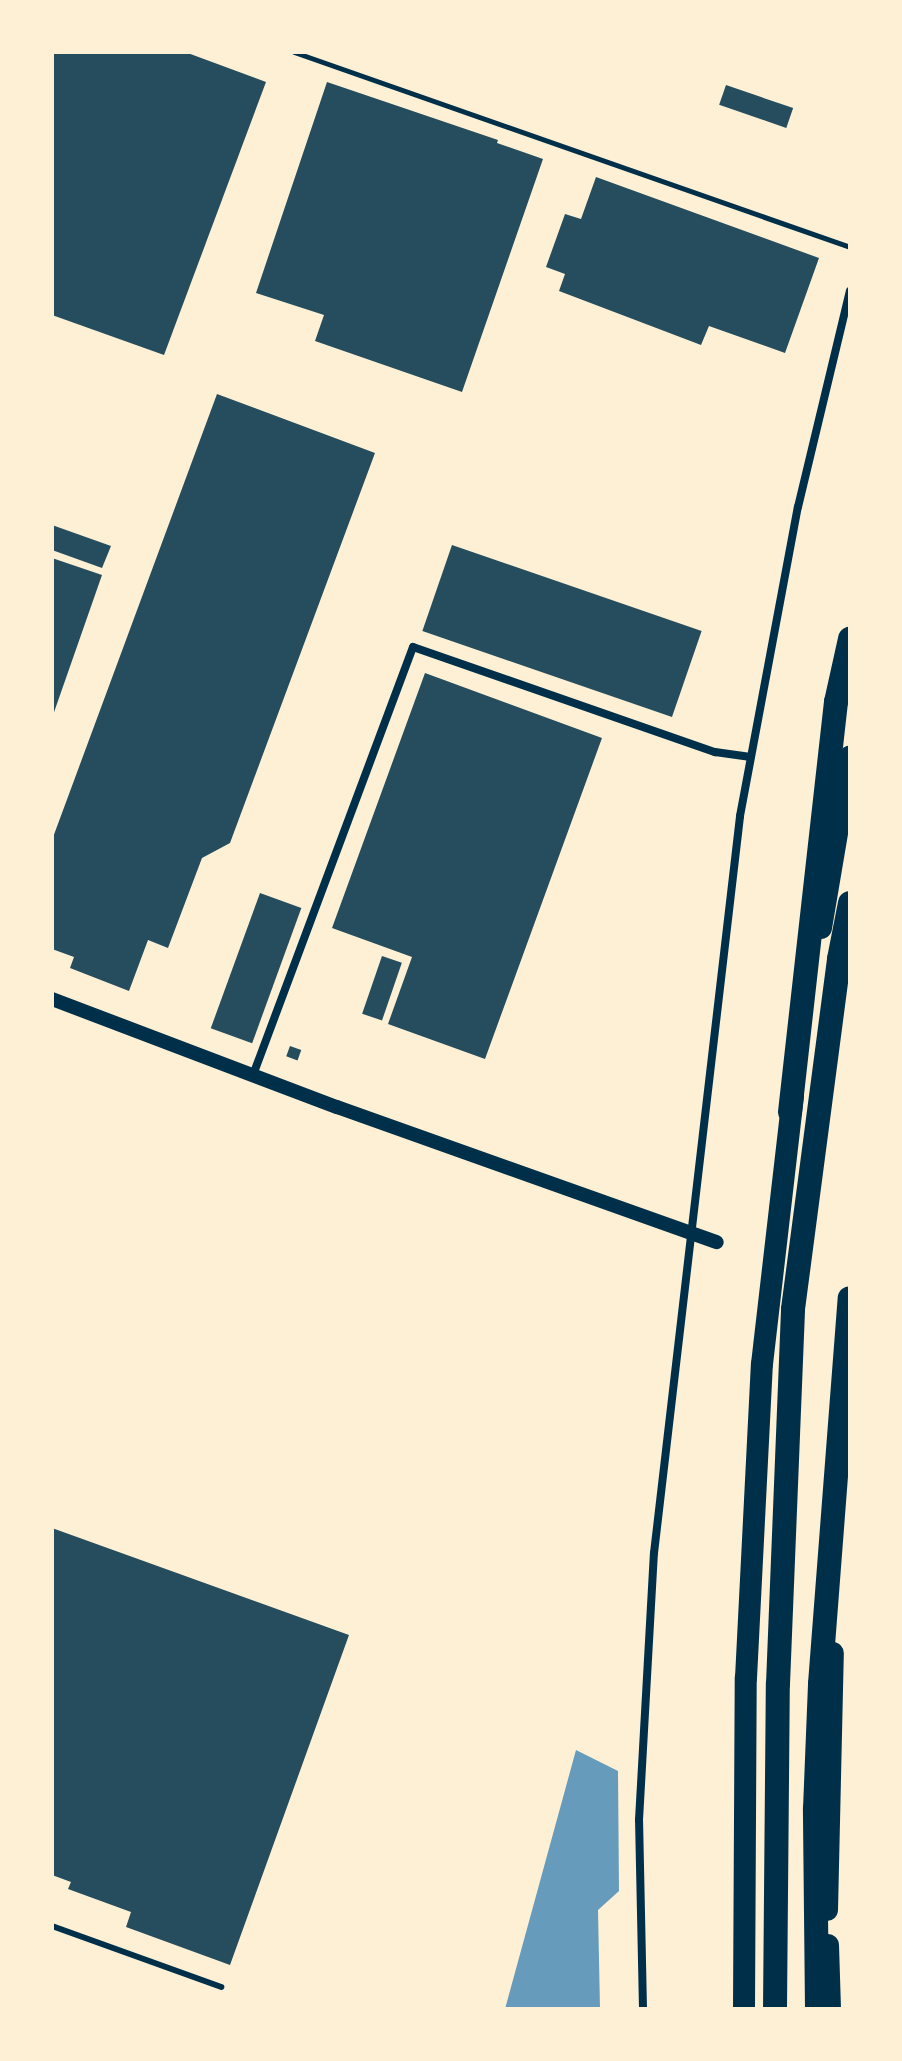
<!DOCTYPE html>
<html>
<head>
<meta charset="utf-8">
<style>
  body { margin:0 }
  #map { position:relative; width:902px; height:2061px; overflow:hidden; background:#fdf0d5; font-family:Literata,serif }
  div>[style] { position:absolute }
  .water>* { inset:0; background:#669bbc }
  .building>* { inset:0; background:#264d5e; transform-origin:0 0 }
  .path>* { height:5px; margin:-2.5px; padding:0 2.5px; transform-origin:2.5px; border-radius:2.5px; background:#003049 }
  .service>* { height:6px; margin:-3px; padding:0 3px; transform-origin:3px; border-radius:3px; background:#003049 }
  .minor>* { height:8px; margin:-4px; padding:0 4px; transform-origin:4px; border-radius:4px; background:#003049 }
  .tertiary>* { height:14px; margin:-7px; padding:0 7px; transform-origin:7px; border-radius:7px; background:#003049 }
  .trunk>* { height:22px; margin:-11px; padding:0 11px; transform-origin:11px; border-radius:11px; background:#003049 }
  .motorway>* { height:24px; margin:-12px; padding:0 12px; transform-origin:12px; border-radius:12px; background:#003049 }
  span { translate:-50% -50%; white-space:nowrap; text-align:center; line-height:1.15; -webkit-text-stroke:7px #fdf0d5; paint-order:stroke }
  .frame { position:absolute; inset:0; border:54px solid #fdf0d5; pointer-events:none }
</style>
</head>
<body>
<div id="map">
  <div class="water">
    <i style="clip-path:polygon(576px 1750px,618px 1771px,619px 1891px,598px 1910px,600px 2009px,505px 2009px)"></i>
  </div>
  <div class="building">
    <i style="clip-path:polygon(52px 52px,185px 52px,266px 82px,164px 355px,52px 315px)"></i>
    <i style="clip-path:polygon(327px 82px,498px 140px,497px 143px,543px 159px,462px 392px,315px 341px,324px 315px,256px 293px)"></i>
    <i style="left:726px;top:85px;width:71px;height:21px;rotate:19deg"></i>
    <i style="clip-path:polygon(596px 177px,819px 258px,785px 353px,709px 326px,701px 345px,559px 291px,565px 274px,546px 267px,565px 214px,581px 219px)"></i>
    <i style="clip-path:polygon(217px 394px,375px 453px,230px 843px,202px 858px,168px 948px,148px 940px,129px 991px,70px 968px,74px 957px,52px 949px,52px 840px)"></i>
    <i style="clip-path:polygon(52px 525px,111px 546px,102px 568px,52px 550px)"></i>
    <i style="left:452px;top:545px;width:264px;height:91px;rotate:19deg"></i>
    <i style="clip-path:polygon(52px 558px,102px 575px,52px 718px)"></i>
    <i style="clip-path:polygon(425px 673px,602px 738px,485px 1059px,388px 1024px,412px 957px,332px 928px)"></i>
    <i style="left:260px;top:893px;width:44px;height:144px;rotate:20deg"></i>
    <i style="left:382px;top:956px;width:21px;height:61px;rotate:19deg"></i>
    <i style="left:290px;top:1046px;width:12px;height:11px;rotate:20deg"></i>
    <i style="clip-path:polygon(52px 1528px,349px 1635px,230px 1965px,126px 1927px,131px 1912px,68px 1889px,71px 1882px,52px 1875px)"></i>
  </div>
  <div class="path">
    <i style="left:294px;top:52px;width:589px;rotate:19.33deg"></i>
  </div>
  <div class="service">
    <i style="left:52px;top:1926px;width:180px;rotate:19.8deg"></i>
  </div>
  <div class="minor">
    <i style="left:253px;top:1075px;width:457px;rotate:-69.5deg"></i>
    <i style="left:413px;top:647px;width:320px;rotate:19.2deg"></i>
    <i style="left:715px;top:752px;width:36px;rotate:8deg"></i>
    <i style="left:643px;top:2009px;width:189px;rotate:-91.2deg"></i>
    <i style="left:639px;top:1820px;width:267px;rotate:-86.8deg"></i>
    <i style="left:654px;top:1553px;width:742px;rotate:-83.34deg"></i>
    <i style="left:740px;top:816px;width:314px;rotate:-79.4deg"></i>
    <i style="left:798px;top:507px;width:222px;rotate:-76.5deg"></i>
  </div>
  <div class="tertiary">
    <i style="left:52px;top:999px;width:305px;rotate:20.8deg"></i>
    <i style="left:337px;top:1107px;width:403px;rotate:19.6deg"></i>
  </div>
  <div class="trunk">
    <i style="left:821px;top:928px;width:174px;rotate:-80.4deg"></i>
    <i style="left:827px;top:1910px;width:257px;rotate:-88.7deg"></i>
    <i style="left:828px;top:1945px;width:64px;rotate:88.2deg"></i>
    <i style="left:744px;top:2009px;width:331px;rotate:-89.7deg"></i>
    <i style="left:746px;top:1678px;width:314px;rotate:-87.1deg"></i>
    <i style="left:762px;top:1364px;width:270px;rotate:-83.4deg"></i>
  </div>
  <div class="motorway">
    <i style="left:790px;top:1112px;width:413px;rotate:-83.6deg"></i>
    <i style="left:836px;top:702px;width:65px;rotate:-77.5deg"></i>
    <i style="left:775px;top:2009px;width:325px;rotate:-89.5deg"></i>
    <i style="left:778px;top:1684px;width:375px;rotate:-87.7deg"></i>
    <i style="left:793px;top:1309px;width:353px;rotate:-82.5deg"></i>
    <i style="left:839px;top:959px;width:57px;rotate:-78.9deg"></i>
    <i style="left:817px;top:2009px;width:200px;rotate:-90.6deg"></i>
    <i style="left:815px;top:1809px;width:125px;rotate:-87.7deg"></i>
    <i style="left:820px;top:1684px;width:387px;rotate:-85.6deg"></i>
  </div>
  <div class="frame"></div>
</div>
</body>
</html>
